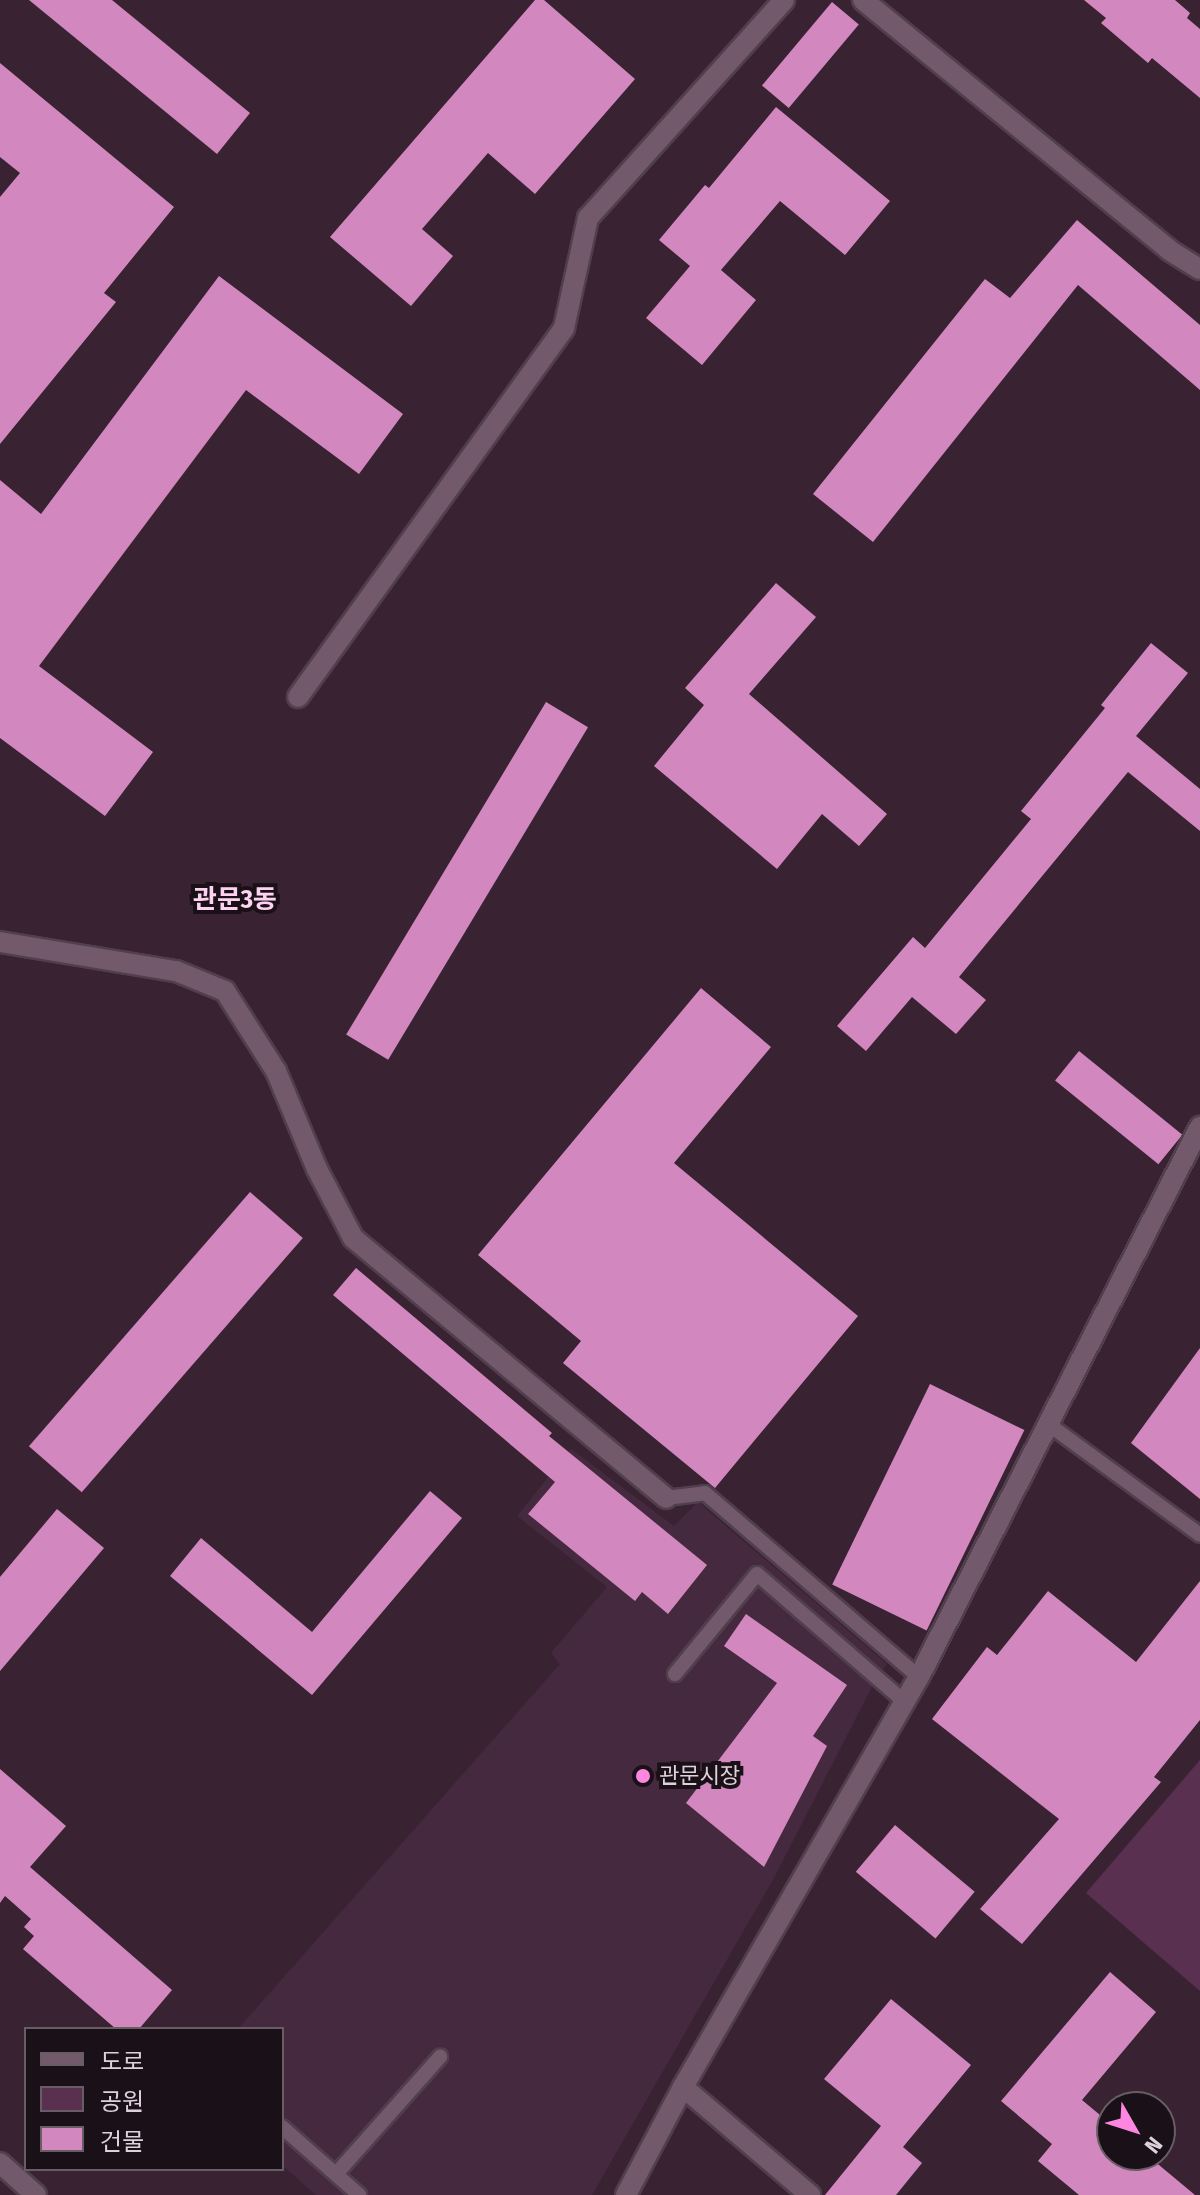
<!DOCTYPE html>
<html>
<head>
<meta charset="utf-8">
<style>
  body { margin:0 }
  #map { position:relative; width:1200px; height:2195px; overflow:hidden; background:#392333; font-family:"Fira Sans Condensed","Noto Sans KR",sans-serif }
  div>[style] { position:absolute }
  .built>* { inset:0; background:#45293e }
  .green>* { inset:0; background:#5a3050 }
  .building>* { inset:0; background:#d288bf; transform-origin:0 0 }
  .roads { filter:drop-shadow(2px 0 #513f4d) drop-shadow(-2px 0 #513f4d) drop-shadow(0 2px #513f4d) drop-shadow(0 -2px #513f4d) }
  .lane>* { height:14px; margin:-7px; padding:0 7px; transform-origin:7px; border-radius:7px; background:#72596b }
  .street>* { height:20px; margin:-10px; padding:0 10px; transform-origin:10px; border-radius:10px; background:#72596b }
  .dots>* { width:22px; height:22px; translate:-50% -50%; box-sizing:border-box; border:4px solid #1a1017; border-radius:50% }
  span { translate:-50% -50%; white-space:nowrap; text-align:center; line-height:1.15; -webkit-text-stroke:8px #1a1017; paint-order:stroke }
  .poi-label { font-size:22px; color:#dfd1db }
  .left { translate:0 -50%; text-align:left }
  .quarter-label { font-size:26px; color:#fcd2f0; font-weight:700 }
  .legend { position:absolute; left:24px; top:2027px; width:260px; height:144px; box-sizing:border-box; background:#1a1017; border:2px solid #695d65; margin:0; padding:10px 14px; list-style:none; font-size:24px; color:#dfd1db }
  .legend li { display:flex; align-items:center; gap:16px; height:40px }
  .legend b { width:40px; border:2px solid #695d65 }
  .north { position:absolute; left:1096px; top:2091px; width:80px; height:80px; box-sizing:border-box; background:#1a1017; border:2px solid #695d65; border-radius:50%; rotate:129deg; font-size:22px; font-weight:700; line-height:32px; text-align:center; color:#dfd1db }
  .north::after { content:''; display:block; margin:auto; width:28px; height:36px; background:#fd86e1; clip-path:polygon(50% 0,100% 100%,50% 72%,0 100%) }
</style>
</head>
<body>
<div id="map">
  <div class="built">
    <i style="clip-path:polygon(571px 1449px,674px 1526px,698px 1502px,887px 1664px,877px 1677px,775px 1876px,592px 2195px,316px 2195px,282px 2165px,282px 2029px,238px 2029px,560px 1664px,551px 1653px,607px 1587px,517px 1516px)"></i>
  </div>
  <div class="green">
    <i style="clip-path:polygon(1200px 1760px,1200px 1991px,1086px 1893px)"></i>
  </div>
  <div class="building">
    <i style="clip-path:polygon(29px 0,112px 0,250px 113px,217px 154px)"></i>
    <i style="clip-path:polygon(535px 0,544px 0,635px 79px,535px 194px,488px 153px,422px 229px,453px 256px,411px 306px,330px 237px)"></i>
    <i style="clip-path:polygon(1084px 0,1175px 0,1190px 13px,1187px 18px,1200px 29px,1200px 98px,1152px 58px,1148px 63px,1101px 23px,1106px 18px)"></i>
    <i style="left:832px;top:2px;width:35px;height:109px;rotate:40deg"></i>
    <i style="clip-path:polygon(0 63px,174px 207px,104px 293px,116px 302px,0 444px,0 197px,20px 173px,0 157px)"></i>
    <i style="clip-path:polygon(776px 107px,890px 201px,845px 255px,780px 201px,721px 270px,756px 300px,702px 365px,646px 318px,690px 266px,659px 240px,705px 185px,709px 188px)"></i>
    <i style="clip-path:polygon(1077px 220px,1200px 325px,1200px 390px,1078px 285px,873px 542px,813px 494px,985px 279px,1010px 298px)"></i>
    <i style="clip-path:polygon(219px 276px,403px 414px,359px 474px,246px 390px,39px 666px,153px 752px,105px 816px,0 738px,0 480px,41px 514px)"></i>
    <i style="clip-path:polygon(776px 583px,816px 617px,749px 694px,887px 814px,859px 846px,822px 814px,777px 869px,654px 766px,704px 705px,685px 688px)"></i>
    <i style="clip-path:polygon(1151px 643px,1188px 673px,1136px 736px,1200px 789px,1200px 831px,1128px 772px,959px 977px,986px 1000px,956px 1034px,912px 997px,866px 1051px,837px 1026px,913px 937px,925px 948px,1031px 819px,1021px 811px,1105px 708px,1101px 705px)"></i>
    <i style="left:546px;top:702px;width:49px;height:388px;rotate:31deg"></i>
    <i style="clip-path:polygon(701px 988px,771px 1047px,674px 1163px,858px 1316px,715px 1488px,563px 1363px,581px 1341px,478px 1255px)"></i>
    <i style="left:1079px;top:1051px;width:133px;height:38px;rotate:39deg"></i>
    <i style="left:250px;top:1192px;width:70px;height:337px;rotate:41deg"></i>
    <i style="clip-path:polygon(356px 1268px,552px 1433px,549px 1436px,707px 1565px,668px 1614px,642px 1592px,635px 1601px,528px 1514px,555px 1482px,333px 1295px)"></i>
    <i style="clip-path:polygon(1200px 1348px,1200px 1499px,1131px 1443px)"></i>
    <i style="left:930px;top:1384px;width:105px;height:223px;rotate:26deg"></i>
    <i style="clip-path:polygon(430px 1491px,462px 1518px,312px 1695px,170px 1576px,201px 1538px,312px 1632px)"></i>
    <i style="clip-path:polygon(57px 1509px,104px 1548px,0 1671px,0 1577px)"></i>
    <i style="clip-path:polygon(1200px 1581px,1200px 1720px,1154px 1777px,1161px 1782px,1022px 1944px,980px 1909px,1059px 1819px,932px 1719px,987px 1647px,997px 1655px,1048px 1591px,1136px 1662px)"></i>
    <i style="clip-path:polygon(746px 1614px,847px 1685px,813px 1736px,827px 1746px,764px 1867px,686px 1803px,777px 1683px,724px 1646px)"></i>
    <i style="clip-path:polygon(0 1769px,66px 1826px,30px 1867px,172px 1990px,139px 2029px,116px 2029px,23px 1949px,34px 1936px,24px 1927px,31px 1919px,5px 1896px,0 1903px)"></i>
    <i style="left:895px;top:1825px;width:104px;height:61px;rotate:40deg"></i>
    <i style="clip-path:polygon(1110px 1972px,1156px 2012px,1082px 2100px,1112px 2125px,1112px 2155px,1147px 2155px,1195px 2195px,1079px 2195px,1038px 2161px,1052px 2144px,1001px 2101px)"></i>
    <i style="clip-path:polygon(891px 1999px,971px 2065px,903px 2147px,922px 2163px,896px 2195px,825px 2195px,881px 2126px,824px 2079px)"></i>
  </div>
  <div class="roads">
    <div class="lane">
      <i style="left:1048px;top:1424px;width:188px;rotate:36.1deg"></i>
      <i style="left:666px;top:1498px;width:39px;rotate:-7deg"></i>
      <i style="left:705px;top:1493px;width:282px;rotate:40.7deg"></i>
      <i style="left:675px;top:1674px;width:129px;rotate:-50.6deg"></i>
      <i style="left:757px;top:1574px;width:196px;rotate:40.9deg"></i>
      <i style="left:282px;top:2127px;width:103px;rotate:41.4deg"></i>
      <i style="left:336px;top:2174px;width:157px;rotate:-48.4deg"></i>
    </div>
    <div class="street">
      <i style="left:863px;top:0;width:395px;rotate:39.2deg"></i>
      <i style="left:1169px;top:250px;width:36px;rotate:32deg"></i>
      <i style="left:298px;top:697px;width:455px;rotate:-54.2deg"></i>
      <i style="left:564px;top:328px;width:113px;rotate:-77.7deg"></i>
      <i style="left:588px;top:218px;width:293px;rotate:-48deg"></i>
      <i style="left:0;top:942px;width:178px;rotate:9.4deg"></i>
      <i style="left:176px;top:971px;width:53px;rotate:22.2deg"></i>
      <i style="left:225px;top:991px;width:95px;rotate:57.5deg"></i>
      <i style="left:276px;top:1071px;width:106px;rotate:67.3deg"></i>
      <i style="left:317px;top:1169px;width:78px;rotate:62.4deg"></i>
      <i style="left:353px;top:1238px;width:407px;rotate:39.7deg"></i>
      <i style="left:683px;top:2087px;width:167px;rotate:40.4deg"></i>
      <i style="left:0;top:2163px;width:48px;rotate:41.6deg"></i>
      <i style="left:626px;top:2195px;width:122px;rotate:-62.2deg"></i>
      <i style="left:683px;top:2087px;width:473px;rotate:-60.1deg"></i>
      <i style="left:919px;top:1677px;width:618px;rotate:-62.94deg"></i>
    </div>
  </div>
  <div class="dots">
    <i style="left:643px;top:1776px;background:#fd86e1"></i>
  </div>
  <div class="poi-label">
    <span class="left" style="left:659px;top:1776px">관문시장</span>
  </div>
  <div class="quarter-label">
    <span style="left:235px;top:900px">관문3동</span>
  </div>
  <ul class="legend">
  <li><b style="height:10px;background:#72596b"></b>도로</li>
  <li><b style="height:22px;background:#5a3050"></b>공원</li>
  <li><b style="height:22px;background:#d288bf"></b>건물</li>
  </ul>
  <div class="north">N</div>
</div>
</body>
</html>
